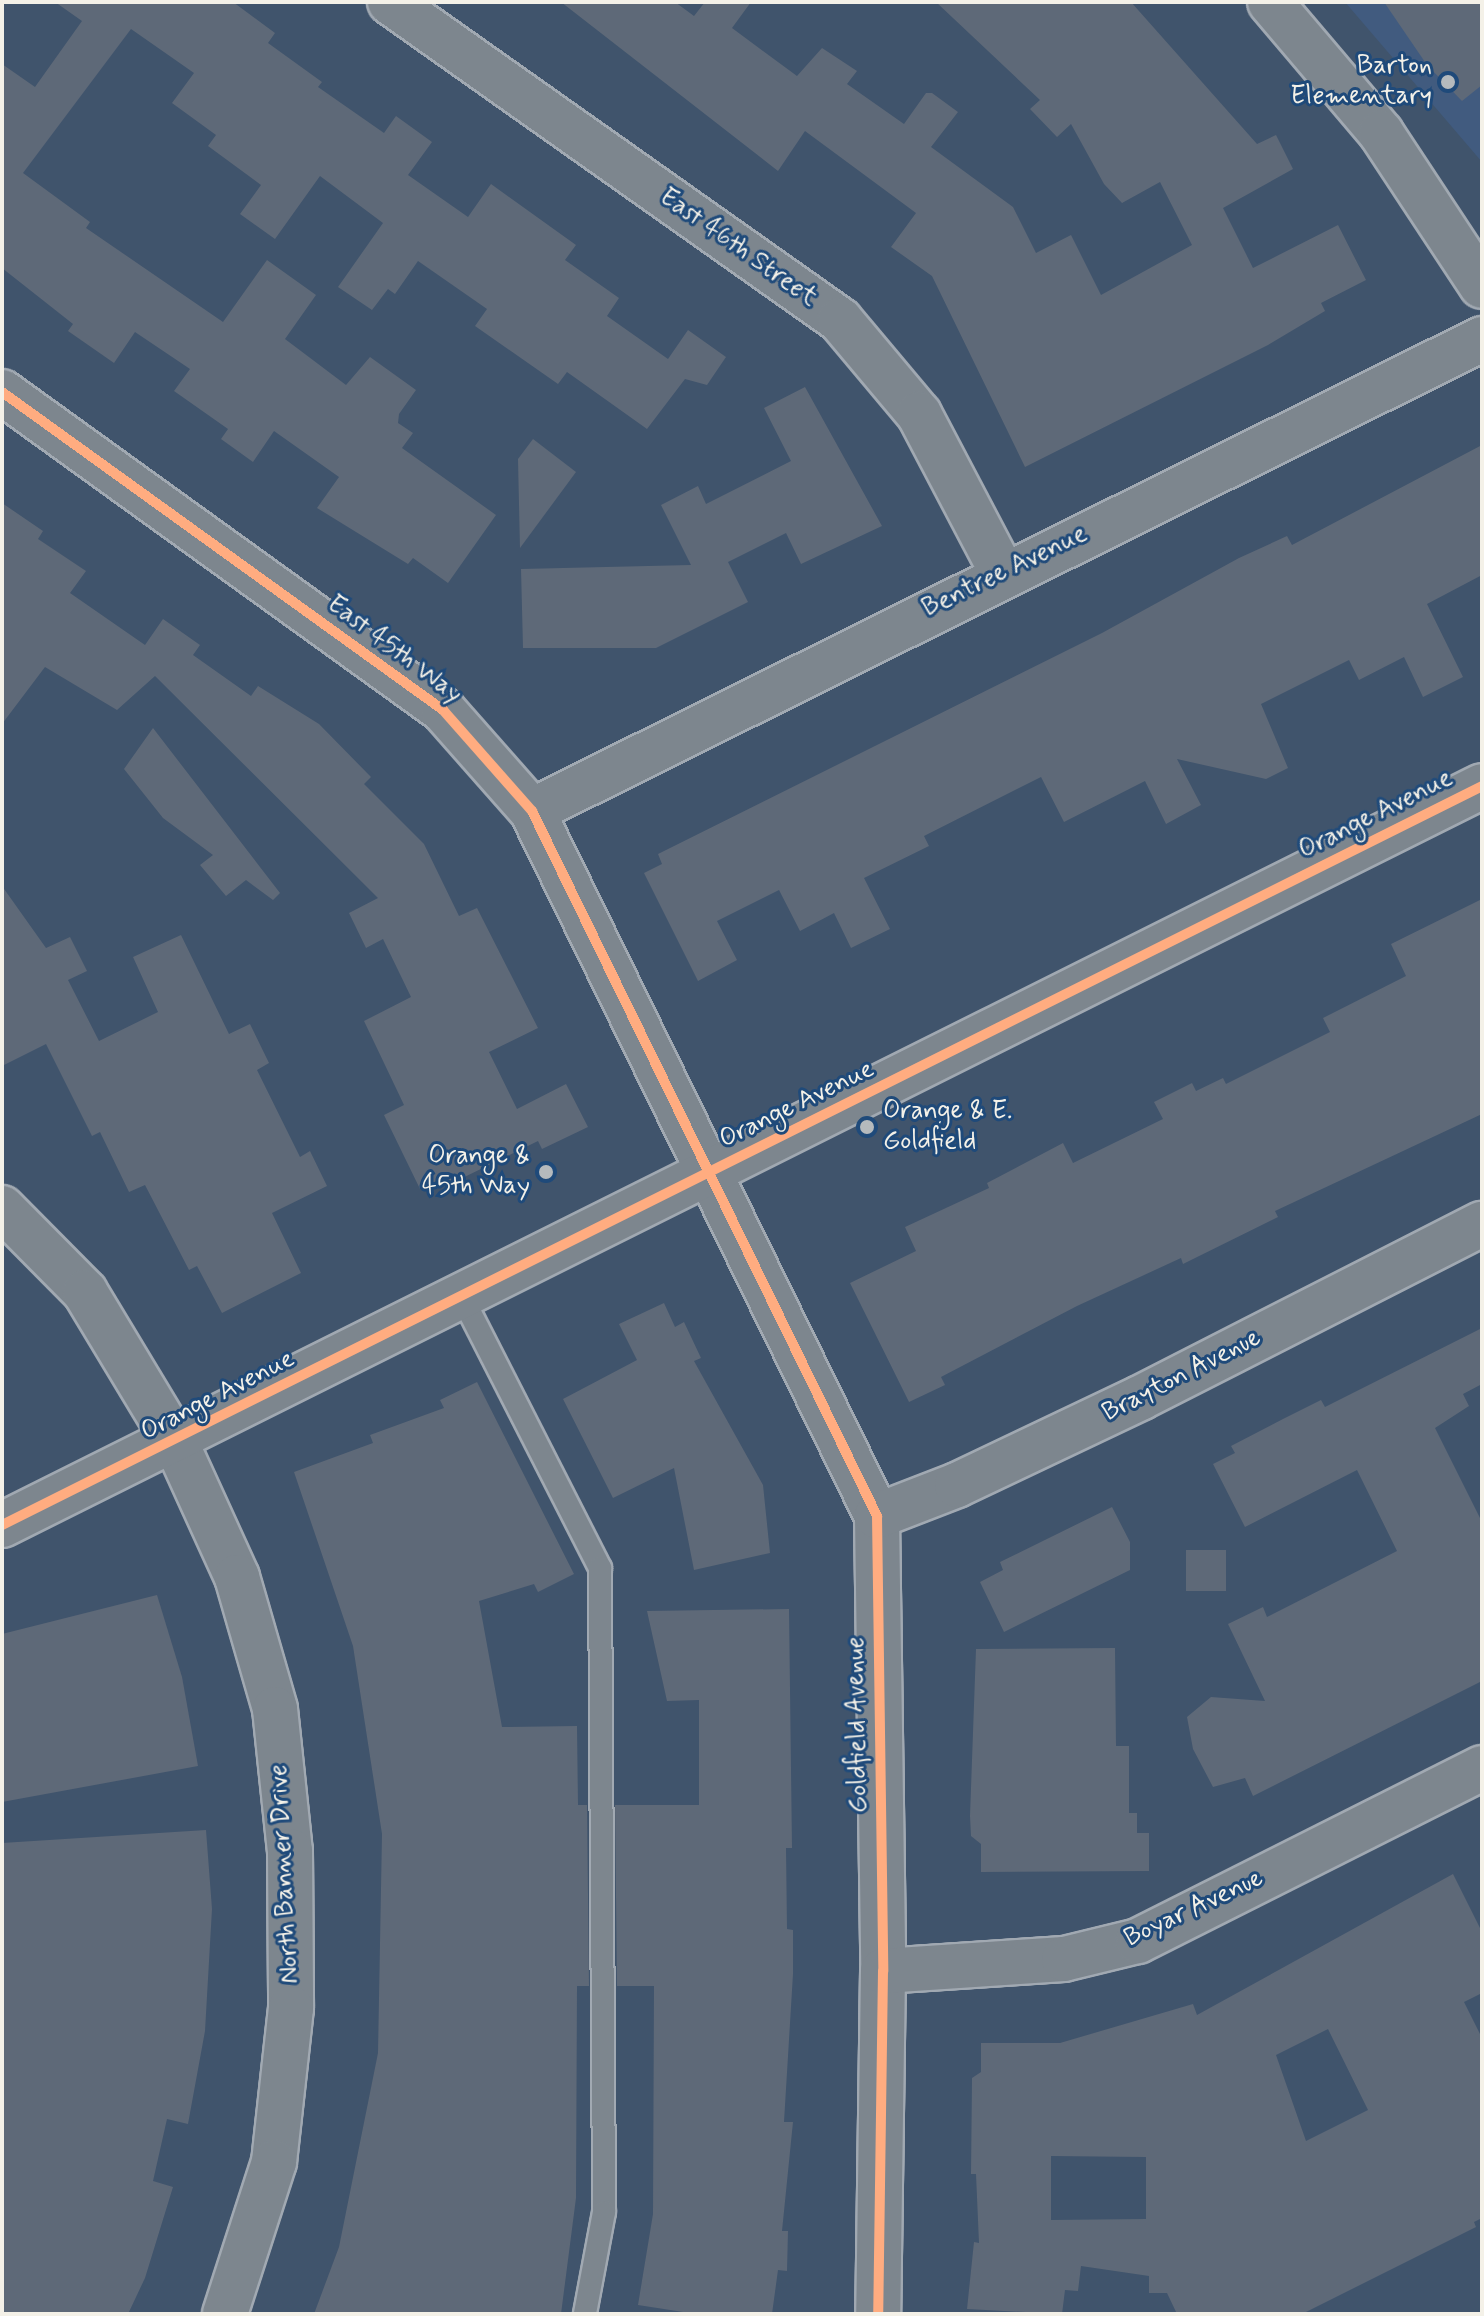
<!DOCTYPE html>
<html>
<head>
<meta charset="utf-8">
<style>
  body { margin:0 }
  #map { position:relative; width:1484px; height:2316px; overflow:hidden; background:#40546c; font-family:Mynerve,sans-serif }
  div>[style] { position:absolute }
  .built>* { inset:0; background:#415b7f }
  .building>* { inset:0; background:#5e6978; transform-origin:0 0 }
  .roads { filter:drop-shadow(2px 0 #a1a9b2) drop-shadow(-2px 0 #a1a9b2) drop-shadow(0 2px #a1a9b2) drop-shadow(0 -2px #a1a9b2) }
  .lane>* { height:22px; margin:-11px; padding:0 11px; transform-origin:11px; border-radius:11px; background:#7d868e }
  .street>* { height:44px; margin:-22px; padding:0 22px; transform-origin:22px; border-radius:22px; background:#7d868e }
  .secondary>* { height:44px; margin:-22px; padding:0 22px; transform-origin:22px; border-radius:22px; background:#7d868e }
  .cycleway>* { height:10px; margin:-5px; padding:0 5px; transform-origin:5px; border-radius:5px; background:#ffac80 }
  .dots>* { width:22px; height:22px; translate:-50% -50%; box-sizing:border-box; border:4px solid #1f4a7a; border-radius:50% }
  span { translate:-50% -50%; white-space:nowrap; text-align:center; line-height:1.15; -webkit-text-stroke:6px #1f4a7a; paint-order:stroke }
  .poi-label { font-size:26px; color:#f4f1e8 }
  .right { translate:-100% -50%; text-align:right }
  .left { translate:0 -50%; text-align:left }
  .street-label { font-size:26px; color:#f4f1e8 }
  .frame { position:absolute; inset:0; border:4px solid #f4f1e8; pointer-events:none }
</style>
</head>
<body>
<div id="map">
  <div class="built">
    <i style="clip-path:polygon(1345px 2px,1482px 2px,1482px 162px)"></i>
  </div>
  <div class="building">
    <i style="clip-path:polygon(55px 2px,233px 2px,275px 33px,268px 43px,322px 82px,318px 87px,384px 133px,396px 116px,432px 142px,408px 175px,468px 217px,491px 184px,576px 245px,565px 260px,619px 298px,607px 316px,668px 359px,688px 330px,726px 357px,707px 385px,685px 379px,647px 429px,567px 372px,558px 384px,475px 326px,487px 309px,418px 261px,395px 294px,388px 289px,372px 310px,338px 287px,383px 223px,320px 176px,275px 239px,240px 214px,261px 185px,208px 146px,216px 135px,172px 103px,194px 73px,131px 29px,23px 173px,90px 222px,86px 228px,223px 322px,267px 260px,316px 295px,285px 339px,346px 385px,370px 357px,416px 390px,399px 414px,398px 423px,413px 433px,402px 448px,496px 515px,448px 583px,413px 558px,408px 564px,317px 508px,339px 477px,274px 431px,253px 462px,221px 439px,228px 429px,174px 391px,190px 369px,135px 332px,114px 363px,68px 331px,73px 324px,2px 268px,2px 64px,35px 87px,82px 21px)"></i>
    <i style="clip-path:polygon(561px 2px,675px 2px,694px 16px,705px 2px,751px 2px,732px 28px,797px 76px,822px 48px,857px 71px,847px 84px,904px 124px,926px 93px,932px 93px,958px 112px,931px 147px,1013px 207px,1036px 253px,1071px 235px,1101px 295px,1192px 245px,1160px 182px,1122px 203px,1104px 184px,1071px 124px,1057px 137px,1030px 109px,1040px 100px,936px 2px,1131px 2px,1257px 144px,1276px 135px,1293px 169px,1223px 208px,1253px 268px,1338px 225px,1366px 280px,1321px 303px,1325px 311px,1268px 345px,1025px 467px,932px 276px,891px 247px,916px 213px,805px 131px,778px 171px)"></i>
    <i style="clip-path:polygon(1384px 2px,1482px 2px,1482px 85px,1462px 101px,1427px 65px)"></i>
    <i style="clip-path:polygon(805px 387px,882px 526px,801px 564px,786px 533px,728px 562px,748px 602px,656px 648px,523px 648px,521px 569px,691px 565px,661px 505px,698px 486px,706px 504px,791px 461px,764px 408px)"></i>
    <i style="clip-path:polygon(533px 439px,576px 472px,520px 548px,518px 459px)"></i>
    <i style="clip-path:polygon(1482px 445px,1482px 575px,1427px 604px,1463px 677px,1423px 697px,1404px 657px,1359px 680px,1349px 660px,1261px 704px,1288px 768px,1266px 779px,1177px 759px,1201px 805px,1166px 824px,1145px 781px,1064px 822px,1041px 777px,924px 836px,929px 846px,864px 878px,890px 929px,851px 948px,834px 913px,800px 931px,779px 890px,717px 921px,737px 960px,698px 981px,644px 873px,662px 864px,658px 854px,1102px 633px,1239px 558px,1287px 536px,1292px 545px)"></i>
    <i style="clip-path:polygon(2px 503px,43px 531px,38px 539px,86px 571px,70px 593px,145px 645px,163px 619px,200px 645px,193px 655px,251px 696px,258px 686px,319px 724px,371px 777px,364px 784px,424px 844px,459px 916px,477px 908px,538px 1028px,489px 1052px,517px 1109px,566px 1084px,588px 1127px,542px 1149px,538px 1141px,446px 1186px,442px 1178px,420px 1189px,384px 1115px,404px 1105px,364px 1021px,411px 997px,383px 939px,366px 948px,349px 913px,378px 898px,155px 676px,117px 710px,45px 667px,2px 724px)"></i>
    <i style="clip-path:polygon(153px 728px,280px 893px,273px 900px,246px 880px,226px 896px,200px 865px,213px 855px,163px 818px,124px 769px)"></i>
    <i style="clip-path:polygon(2px 886px,46px 948px,70px 937px,87px 971px,68px 980px,99px 1041px,158px 1012px,133px 957px,181px 935px,229px 1034px,250px 1024px,269px 1063px,257px 1070px,300px 1157px,310px 1151px,327px 1186px,272px 1213px,301px 1273px,222px 1313px,197px 1266px,189px 1270px,145px 1185px,129px 1192px,100px 1132px,92px 1136px,46px 1044px,2px 1066px)"></i>
    <i style="clip-path:polygon(1482px 899px,1482px 1114px,1275px 1211px,1278px 1217px,1183px 1264px,1181px 1258px,1077px 1306px,941px 1377px,945px 1385px,909px 1402px,850px 1283px,916px 1251px,905px 1227px,989px 1188px,987px 1183px,1063px 1143px,1073px 1163px,1163px 1119px,1154px 1102px,1192px 1083px,1196px 1091px,1223px 1078px,1226px 1084px,1330px 1032px,1323px 1018px,1406px 976px,1391px 944px)"></i>
    <i style="clip-path:polygon(664px 1303px,675px 1327px,684px 1322px,701px 1358px,694px 1361px,763px 1485px,770px 1553px,694px 1570px,674px 1468px,613px 1498px,563px 1399px,637px 1360px,619px 1324px)"></i>
    <i style="clip-path:polygon(1482px 1328px,1482px 1384px,1463px 1394px,1469px 1406px,1435px 1428px,1482px 1522px,1482px 1681px,1253px 1796px,1245px 1778px,1213px 1787px,1193px 1749px,1187px 1717px,1211px 1697px,1265px 1701px,1228px 1624px,1263px 1607px,1267px 1617px,1397px 1551px,1357px 1470px,1245px 1527px,1213px 1464px,1235px 1453px,1231px 1446px,1283px 1419px,1321px 1400px,1325px 1407px)"></i>
    <i style="clip-path:polygon(477px 1382px,574px 1574px,538px 1592px,534px 1584px,479px 1601px,502px 1727px,577px 1726px,578px 1805px,587px 1805px,589px 1986px,577px 1986px,576px 2198px,561px 2314px,314px 2314px,339px 2247px,378px 2053px,382px 1834px,353px 1646px,294px 1472px,373px 1443px,370px 1435px,444px 1408px,440px 1400px)"></i>
    <i style="clip-path:polygon(1112px 1507px,1130px 1542px,1130px 1570px,1004px 1632px,980px 1582px,1003px 1570px,1000px 1562px)"></i>
    <i style="left:1226px;top:1550px;width:41px;height:40px;rotate:90deg"></i>
    <i style="clip-path:polygon(157px 1595px,182px 1677px,198px 1766px,2px 1802px,2px 1634px)"></i>
    <i style="clip-path:polygon(789px 1609px,792px 1848px,786px 1848px,787px 1929px,793px 1930px,793px 1974px,784px 2122px,793px 2122px,782px 2231px,788px 2231px,787px 2271px,778px 2270px,772px 2314px,696px 2314px,638px 2305px,653px 2214px,654px 1986px,617px 1986px,615px 1805px,699px 1805px,699px 1700px,667px 1701px,647px 1611px)"></i>
    <i style="clip-path:polygon(1115px 1648px,1116px 1746px,1129px 1746px,1129px 1813px,1137px 1813px,1137px 1833px,1149px 1833px,1149px 1871px,981px 1872px,981px 1844px,971px 1836px,970px 1816px,976px 1649px)"></i>
    <i style="clip-path:polygon(206px 1830px,212px 1909px,205px 2031px,188px 2124px,167px 2119px,153px 2181px,173px 2187px,145px 2278px,128px 2314px,2px 2314px,2px 1843px)"></i>
    <i style="clip-path:polygon(evenodd,1453px 1874px,1482px 1932px,1482px 1993px,1464px 2002px,1482px 2038px,1482px 2218px,1474px 2222px,1476px 2227px,1302px 2314px,1177px 2314px,1167px 2293px,1149px 2293px,1149px 2276px,1081px 2266px,1078px 2291px,1065px 2290px,1062px 2314px,967px 2309px,974px 2242px,979px 2243px,976px 2174px,971px 2174px,972px 2078px,981px 2072px,981px 2043px,1060px 2043px,1193px 2004px,1197px 2015px,1453px 1874px,1328px 2029px,1368px 2110px,1306px 2141px,1276px 2055px,1328px 2029px,1453px 1874px,1051px 2156px,1146px 2157px,1146px 2219px,1051px 2220px,1051px 2156px)"></i>
  </div>
  <div class="roads">
    <div class="lane">
      <i style="left:463px;top:1299px;width:302px;rotate:63deg"></i>
      <i style="left:600px;top:1568px;width:644px;rotate:89.64deg"></i>
      <i style="left:604px;top:2212px;width:104px;rotate:100.6deg"></i>
    </div>
    <div class="street">
      <i style="left:390px;top:2px;width:551px;rotate:35.25deg"></i>
      <i style="left:840px;top:320px;width:123px;rotate:50deg"></i>
      <i style="left:919px;top:414px;width:178px;rotate:62.3deg"></i>
      <i style="left:1270px;top:2px;width:172px;rotate:49.7deg"></i>
      <i style="left:1381px;top:133px;width:183px;rotate:56.6deg"></i>
      <i style="left:2px;top:392px;width:544px;rotate:35.79deg"></i>
      <i style="left:443px;top:710px;width:135px;rotate:48.6deg"></i>
      <i style="left:532px;top:811px;width:785px;rotate:63.92deg"></i>
      <i style="left:877px;top:1516px;width:455px;rotate:89.2deg"></i>
      <i style="left:883px;top:1971px;width:343px;rotate:90.8deg"></i>
      <i style="left:532px;top:811px;width:1061px;rotate:-26.42deg"></i>
      <i style="left:2px;top:1208px;width:118px;rotate:45.3deg"></i>
      <i style="left:85px;top:1292px;width:176px;rotate:58.9deg"></i>
      <i style="left:176px;top:1443px;width:147px;rotate:65.5deg"></i>
      <i style="left:237px;top:1577px;width:137px;rotate:73.9deg"></i>
      <i style="left:275px;top:1709px;width:143px;rotate:84deg"></i>
      <i style="left:290px;top:1851px;width:157px;rotate:89.6deg"></i>
      <i style="left:291px;top:2008px;width:155px;rotate:96.3deg"></i>
      <i style="left:274px;top:2162px;width:160px;rotate:107.9deg"></i>
      <i style="left:877px;top:1516px;width:86px;rotate:-21.2deg"></i>
      <i style="left:957px;top:1485px;width:203px;rotate:-25.4deg"></i>
      <i style="left:1140px;top:1398px;width:384px;rotate:-27deg"></i>
      <i style="left:883px;top:1971px;width:181px;rotate:-3.8deg"></i>
      <i style="left:1064px;top:1959px;width:76px;rotate:-13.7deg"></i>
      <i style="left:1138px;top:1941px;width:385px;rotate:-26.7deg"></i>
    </div>
    <div class="secondary">
      <i style="left:2px;top:1525px;width:1654px;rotate:-26.53deg"></i>
    </div>
  </div>
  <div class="cycleway">
    <i style="left:2px;top:392px;width:544px;rotate:35.79deg"></i>
    <i style="left:443px;top:710px;width:135px;rotate:48.6deg"></i>
    <i style="left:532px;top:811px;width:785px;rotate:63.92deg"></i>
    <i style="left:877px;top:1516px;width:455px;rotate:89.2deg"></i>
    <i style="left:883px;top:1971px;width:343px;rotate:90.8deg"></i>
    <i style="left:2px;top:1525px;width:1654px;rotate:-26.53deg"></i>
  </div>
  <div class="dots">
    <i style="left:1448px;top:82px;background:#b5babd"></i>
    <i style="left:867px;top:1127px;background:#b5babd"></i>
    <i style="left:546px;top:1172px;background:#b5babd"></i>
  </div>
  <div class="poi-label">
    <span class="right" style="left:1432px;top:82px">Barton<br>Elementary</span>
    <span class="left" style="left:883px;top:1127px">Orange &amp; E.<br>Goldfield</span>
    <span class="right" style="left:530px;top:1172px">Orange &amp;<br>45th Way</span>
  </div>
  <div class="street-label">
    <span style="left:738px;top:248px;rotate:35deg">East 46th Street</span>
    <span style="left:1005px;top:572px;rotate:-26deg">Bentree Avenue</span>
    <span style="left:394px;top:650px;rotate:37deg">East 45th Way</span>
    <span style="left:1376px;top:815px;rotate:-27deg">Orange Avenue</span>
    <span style="left:797px;top:1105px;rotate:-26deg">Orange Avenue</span>
    <span style="left:1182px;top:1376px;rotate:-27deg">Brayton Avenue</span>
    <span style="left:218px;top:1396px;rotate:-27deg">Orange Avenue</span>
    <span style="left:858px;top:1725px;rotate:-91deg">Goldfield Avenue</span>
    <span style="left:285px;top:1874px;rotate:-93deg">North Banner Drive</span>
    <span style="left:1194px;top:1909px;rotate:-25deg">Boyar Avenue</span>
  </div>
  <div class="frame"></div>
</div>
</body>
</html>
